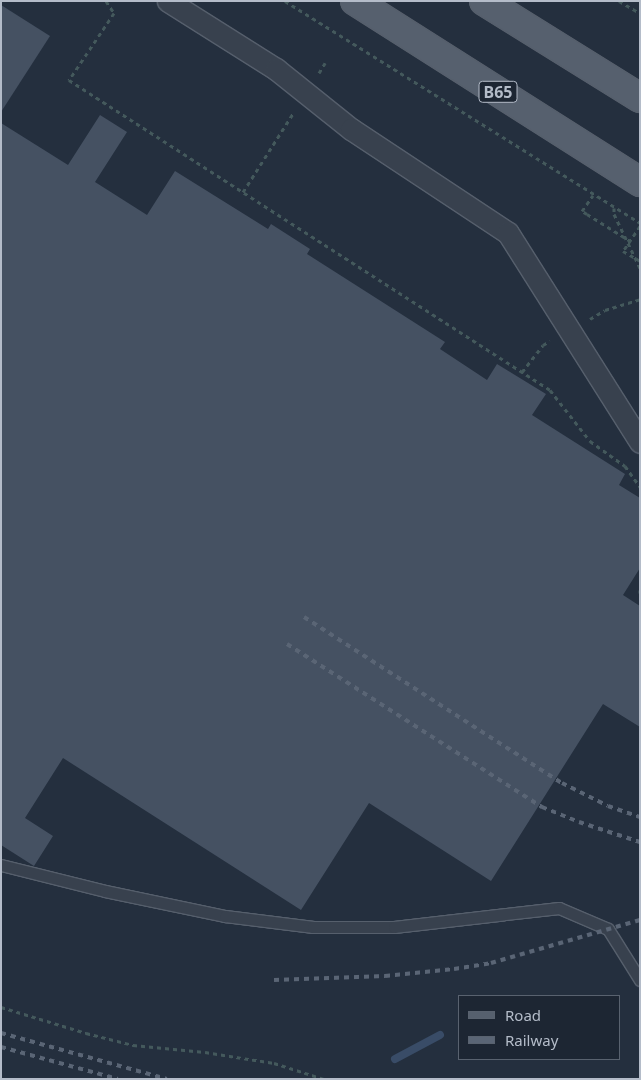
<!DOCTYPE html>
<html>
<head>
<meta charset="utf-8">
<style>
  body { margin:0 }
  #map { position:relative; width:641px; height:1080px; overflow:hidden; background:#242f3e; font-family:"Noto Sans",sans-serif }
  div>[style] { position:absolute }
  .stream>* { height:8px; margin:-4px; padding:0 4px; transform-origin:4px; border-radius:4px; background:#394c67 }
  .building>* { inset:0; background:#455162 }
  .path>* { height:3px; margin-top:-1.5px; transform-origin:0; background:repeating-linear-gradient(90deg,#44595c 0 4px,transparent 0 8px) }
  .roads { filter:drop-shadow(1px 0 #565f6c) drop-shadow(-1px 0 #565f6c) drop-shadow(0 1px #565f6c) drop-shadow(0 -1px #565f6c) }
  .service>* { height:11px; margin:-5.5px; padding:0 5.5px; transform-origin:5.5px; border-radius:5.5px; background:#38414e }
  .minor>* { height:21px; margin:-10.5px; padding:0 10.5px; transform-origin:10.5px; border-radius:10.5px; background:#38414e }
  .primary>* { height:28px; margin:-14px; padding:0 14px; transform-origin:14px; border-radius:14px; background:#56606e }
  .rail>* { height:4px; margin-top:-2px; transform-origin:0; background:repeating-linear-gradient(90deg,#5a6575 0 5px,transparent 0 10px) }
  .path-bridge>* { height:3px; margin-top:-1.5px; transform-origin:0; background:repeating-linear-gradient(90deg,#44595c 0 4px,transparent 0 8px) }
  span { translate:-50% -50%; white-space:nowrap; text-align:center; line-height:1.15; -webkit-text-stroke:5px #1d2633; paint-order:stroke }
  .shield-label span { padding:1px 4px; background:#1d2633; border:1px solid; border-radius:4px; -webkit-text-stroke-width:0 }
  .shield-label { font-size:16px; color:#b4bcc9; font-weight:700 }
  .frame { position:absolute; inset:0; border:2px solid #b4bcc9; pointer-events:none }
  .legend { position:absolute; left:458px; top:995px; width:162px; height:65px; box-sizing:border-box; background:#1d2633; border:1px solid #59626f; margin:0; padding:6px 9px; list-style:none; font-size:15px; color:#b4bcc9 }
  .legend li { display:flex; align-items:center; gap:10px; height:25px }
  .legend b { width:25px; border:1px solid #59626f }
</style>
</head>
<body>
<div id="map">
  <div class="stream">
    <i style="left:395px;top:1059px;width:51px;rotate:-28.1deg"></i>
  </div>
  <div class="building">
    <i style="clip-path:polygon(1px 5px,50px 36px,1px 112px)"></i>
    <i style="clip-path:polygon(100px 115px,127px 132px,95px 182px,147px 215px,175px 171px,268px 229px,271px 224px,310px 249px,307px 254px,445px 342px,440px 349px,487px 380px,497px 364px,546px 394px,532px 415px,625px 474px,619px 485px,640px 498px,640px 568px,623px 595px,640px 606px,640px 727px,603px 704px,491px 881px,369px 803px,301px 910px,63px 758px,25px 818px,53px 836px,34px 866px,1px 845px,1px 123px,68px 165px)"></i>
  </div>
  <div class="path">
    <i style="left:106px;top:1px;width:14px;rotate:56deg"></i>
    <i style="left:114px;top:13px;width:81px;rotate:123.9deg"></i>
    <i style="left:69px;top:80px;width:572px;rotate:32.8deg"></i>
    <i style="left:550px;top:390px;width:65px;rotate:51.9deg"></i>
    <i style="left:590px;top:441px;width:43px;rotate:35.5deg"></i>
    <i style="left:625px;top:466px;width:26px;rotate:54deg"></i>
    <i style="left:285px;top:1px;width:419px;rotate:32deg"></i>
    <i style="left:619px;top:1px;width:24px;rotate:30deg"></i>
    <i style="left:319px;top:73px;width:12px;rotate:-59deg"></i>
    <i style="left:243px;top:192px;width:95px;rotate:-57.5deg"></i>
    <i style="left:614px;top:208px;width:6px;rotate:90deg"></i>
    <i style="left:614px;top:214px;width:60px;rotate:64.3deg"></i>
    <i style="left:587px;top:214px;width:6px;rotate:-149deg"></i>
    <i style="left:582px;top:211px;width:19px;rotate:-55deg"></i>
    <i style="left:590px;top:319px;width:17px;rotate:-31deg"></i>
    <i style="left:605px;top:310px;width:37px;rotate:-17deg"></i>
    <i style="left:522px;top:372px;width:34px;rotate:-52deg"></i>
    <i style="left:543px;top:345px;width:8px;rotate:-30deg"></i>
    <i style="left:640px;top:590px;width:3px;rotate:90deg"></i>
    <i style="left:1px;top:1007px;width:89px;rotate:17deg"></i>
    <i style="left:86px;top:1033px;width:49px;rotate:14.3deg"></i>
    <i style="left:133px;top:1045px;width:72px;rotate:5.6deg"></i>
    <i style="left:205px;top:1052px;width:70px;rotate:9.1deg"></i>
    <i style="left:274px;top:1063px;width:52px;rotate:17.7deg"></i>
  </div>
  <div class="roads">
    <div class="service">
      <i style="left:1px;top:865px;width:107px;rotate:14deg"></i>
      <i style="left:105px;top:891px;width:123px;rotate:11.8deg"></i>
      <i style="left:225px;top:916px;width:89px;rotate:7.1deg"></i>
      <i style="left:313px;top:927px;width:81px"></i>
      <i style="left:394px;top:927px;width:166px;rotate:-6.6deg"></i>
      <i style="left:559px;top:908px;width:53px;rotate:23.2deg"></i>
      <i style="left:608px;top:929px;width:60px;rotate:57.9deg"></i>
    </div>
    <div class="minor">
      <i style="left:168px;top:1px;width:128px;rotate:32.2deg"></i>
      <i style="left:276px;top:69px;width:96px;rotate:38.7deg"></i>
      <i style="left:351px;top:129px;width:188px;rotate:33.5deg"></i>
      <i style="left:508px;top:233px;width:247px;rotate:57.7deg"></i>
    </div>
    <div class="primary">
      <i style="left:355px;top:1px;width:338px;rotate:32.4deg"></i>
      <i style="left:484px;top:1px;width:184px;rotate:31.9deg"></i>
    </div>
  </div>
  <div class="rail">
    <i style="left:304px;top:617px;width:307px;rotate:32.8deg"></i>
    <i style="left:562px;top:783px;width:51px;rotate:26.6deg"></i>
    <i style="left:608px;top:806px;width:34px;rotate:19deg"></i>
    <i style="left:287px;top:644px;width:303px;rotate:32.6deg"></i>
    <i style="left:542px;top:807px;width:40px;rotate:22deg"></i>
    <i style="left:579px;top:822px;width:64px;rotate:18.2deg"></i>
    <i style="left:274px;top:980px;width:111px;rotate:-2.1deg"></i>
    <i style="left:385px;top:976px;width:69px;rotate:-5.8deg"></i>
    <i style="left:454px;top:969px;width:37px;rotate:-9deg"></i>
    <i style="left:491px;top:963px;width:155px;rotate:-16.1deg"></i>
    <i style="left:1px;top:1033px;width:172px;rotate:15.5deg"></i>
    <i style="left:1px;top:1047px;width:121px;rotate:15.3deg"></i>
  </div>
  <div class="path-bridge">
    <i style="left:587px;top:214px;width:51px;rotate:32.1deg"></i>
    <i style="left:640px;top:226px;width:30px;rotate:124deg"></i>
    <i style="left:623px;top:251px;width:20px;rotate:30deg"></i>
  </div>
  <div class="shield-label">
    <span style="left:498px;top:92px">B65</span>
  </div>
  <div class="frame"></div>
  <ul class="legend">
  <li><b style="height:6px;background:#56606e"></b>Road</li>
  <li><b style="height:6px;background:#5a6575"></b>Railway</li>
  </ul>
</div>
</body>
</html>
